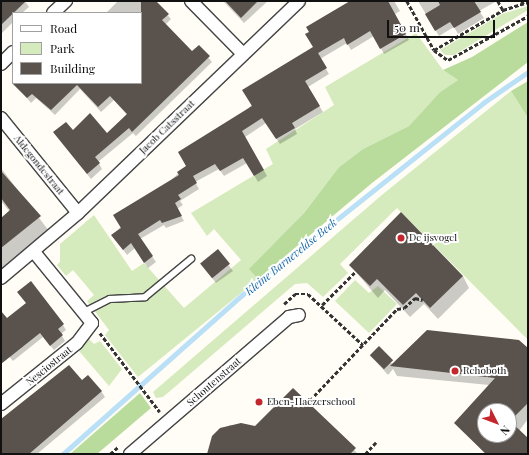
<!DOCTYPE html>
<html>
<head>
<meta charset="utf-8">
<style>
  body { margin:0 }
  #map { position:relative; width:529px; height:455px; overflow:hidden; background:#fffdf5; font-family:"Playfair Display",serif }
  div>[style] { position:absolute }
  .green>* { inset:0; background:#d5ebbd }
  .forest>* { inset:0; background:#b9dc9c }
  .shadow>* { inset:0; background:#0003 }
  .stream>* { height:4.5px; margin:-2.25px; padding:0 2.25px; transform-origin:2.25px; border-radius:2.25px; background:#b9e0f7 }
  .building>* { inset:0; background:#5a524d; transform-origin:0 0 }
  .path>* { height:2.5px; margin-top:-1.25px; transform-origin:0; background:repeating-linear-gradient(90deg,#333 0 4px,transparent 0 6px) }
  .roads { filter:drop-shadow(1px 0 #444) drop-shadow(-1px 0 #444) drop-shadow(0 1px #444) drop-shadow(0 -1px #444) }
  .lane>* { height:6px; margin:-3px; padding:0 3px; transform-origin:3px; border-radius:3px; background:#fff }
  .street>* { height:12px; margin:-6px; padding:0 6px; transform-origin:6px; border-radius:6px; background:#fff }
  .dots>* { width:11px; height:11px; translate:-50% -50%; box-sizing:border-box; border:2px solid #fff; border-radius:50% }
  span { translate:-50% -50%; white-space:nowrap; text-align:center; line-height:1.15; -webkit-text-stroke:4px #fff; paint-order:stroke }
  .street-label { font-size:10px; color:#111 }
  .poi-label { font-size:10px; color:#111 }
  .left { translate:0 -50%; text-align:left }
  .water-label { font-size:11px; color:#1768a6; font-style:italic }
  .frame { position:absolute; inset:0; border:2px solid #111; pointer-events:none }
  .legend { position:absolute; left:12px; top:12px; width:130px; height:72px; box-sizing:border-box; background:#fff; border:1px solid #a0a0a0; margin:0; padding:5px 7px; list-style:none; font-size:12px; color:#111 }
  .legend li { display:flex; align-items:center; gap:8px; height:20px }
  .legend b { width:20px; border:1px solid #a0a0a0 }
  .north { position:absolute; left:477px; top:403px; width:40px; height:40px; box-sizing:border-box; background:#fff; border:1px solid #a0a0a0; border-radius:50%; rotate:132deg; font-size:11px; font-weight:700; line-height:16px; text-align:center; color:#111 }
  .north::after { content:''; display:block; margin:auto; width:14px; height:18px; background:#c4262e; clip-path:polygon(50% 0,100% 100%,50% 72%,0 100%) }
  .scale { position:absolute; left:387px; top:20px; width:108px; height:18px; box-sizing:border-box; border:2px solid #111; border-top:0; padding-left:5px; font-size:12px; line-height:14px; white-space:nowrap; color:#111; -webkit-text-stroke:3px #fff; paint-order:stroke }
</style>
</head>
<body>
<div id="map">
  <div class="green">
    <i style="clip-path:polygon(528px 6px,528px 10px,454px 55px,445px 55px,440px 50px,502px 14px)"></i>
    <i style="clip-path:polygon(416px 33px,443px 70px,458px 80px,440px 92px,409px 126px,363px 149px,339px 167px,304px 213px,250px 269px,258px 279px,138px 377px,105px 335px,109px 330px,87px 301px,94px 295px,73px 270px,66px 276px,57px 265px,60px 262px,60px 244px,94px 215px,132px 271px,144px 263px,184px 308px,241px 260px,214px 229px,207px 236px,191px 213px,273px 164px,266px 149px,334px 105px,325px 87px)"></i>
    <i style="clip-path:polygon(511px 91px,528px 118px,528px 340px,397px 208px,340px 264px,348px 273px,323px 297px,307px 283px,295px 284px,163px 397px,156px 398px,153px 392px,383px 194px)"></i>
    <i style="clip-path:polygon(355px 280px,369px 293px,378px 286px,397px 304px,369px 333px,335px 301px)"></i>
    <i style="clip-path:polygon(87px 337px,94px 344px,100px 341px,122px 369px,109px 386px,79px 351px)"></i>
  </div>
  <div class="forest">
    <i style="clip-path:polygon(528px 22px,528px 62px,372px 183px,258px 279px,249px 269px,304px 213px,339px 167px,363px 149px,409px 126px,440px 92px,458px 80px,443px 70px,472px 57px)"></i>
    <i style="clip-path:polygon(528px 81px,528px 118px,511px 91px)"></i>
    <i style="clip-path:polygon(140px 393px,151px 408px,97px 454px,70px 454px)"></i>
  </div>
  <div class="shadow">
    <i style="clip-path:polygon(1px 1px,25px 1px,29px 7px,22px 13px,13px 13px,13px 22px,1px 34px)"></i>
    <i style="clip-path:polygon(118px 1px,155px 1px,171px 19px,165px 25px,192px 52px,199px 46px,212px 62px,136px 136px,133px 133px,98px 162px,102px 169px,91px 179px,54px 133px,107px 135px,127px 115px,114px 100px,101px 112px,80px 89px,55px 115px,36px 98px,31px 103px,17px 86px,20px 83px,141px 83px,141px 13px,106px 13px)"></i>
    <i style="clip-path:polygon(223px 1px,268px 1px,244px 23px)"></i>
    <i style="clip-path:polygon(351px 1px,394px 1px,400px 11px,395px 14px,409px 40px,384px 54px,374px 36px,351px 50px,347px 43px,320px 59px,329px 74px,308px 87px,323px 112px,295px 129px,297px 134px,280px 144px,266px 123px,245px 137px,267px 176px,258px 182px,247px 163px,224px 176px,219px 169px,195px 182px,199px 189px,180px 201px,183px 205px,177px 209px,184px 221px,166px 228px,164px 225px,140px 239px,156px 262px,148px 268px,135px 248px,127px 255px,112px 235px,314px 47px)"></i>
    <i style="clip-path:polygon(418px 1px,494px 1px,495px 2px,479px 11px,484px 18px,458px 34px,454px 27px,439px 36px)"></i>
    <i style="clip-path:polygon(1px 168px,49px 231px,1px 271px,1px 218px,10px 212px,1px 201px)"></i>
    <i style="clip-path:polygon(218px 251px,233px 271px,216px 283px,205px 269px)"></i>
    <i style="clip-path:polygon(350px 265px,463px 276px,469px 288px,438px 319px,424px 304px,410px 317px,385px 290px,378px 298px)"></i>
    <i style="clip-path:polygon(30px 283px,63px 325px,66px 330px,61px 334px,65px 341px,54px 350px,43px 337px,13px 361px,1px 347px,1px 312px,7px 320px,27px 304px,18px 292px)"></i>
    <i style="clip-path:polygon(evenodd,528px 349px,528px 419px,519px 431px,528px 440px,528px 454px,485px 454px,456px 422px,489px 385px,397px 376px,393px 369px,388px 375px,371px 356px,394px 364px,528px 349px,485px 411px,509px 411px,509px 435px,485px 435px,485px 411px)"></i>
    <i style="clip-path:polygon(293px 389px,358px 454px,208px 454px,213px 436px,230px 425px,256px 427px)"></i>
    <i style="clip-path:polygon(101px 391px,105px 397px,37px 454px,1px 454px,1px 420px)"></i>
  </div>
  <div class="stream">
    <i style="left:63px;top:454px;width:239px;rotate:-41.6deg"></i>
    <i style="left:242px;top:295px;width:308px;rotate:-38.5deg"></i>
    <i style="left:483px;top:103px;width:55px;rotate:-34.6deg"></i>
  </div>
  <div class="building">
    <i style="clip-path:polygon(1px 1px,26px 1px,1px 25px)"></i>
    <i style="clip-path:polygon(141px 1px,156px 1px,169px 14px,162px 20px,192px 51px,199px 45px,210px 56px,132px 132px,129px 128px,95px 157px,100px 163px,87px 174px,53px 132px,66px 122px,73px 130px,90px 113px,107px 133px,127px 114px,110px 96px,98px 107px,77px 85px,51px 110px,32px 94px,27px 98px,12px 83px,141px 83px)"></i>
    <i style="clip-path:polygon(225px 1px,258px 1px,241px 18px)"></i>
    <i style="clip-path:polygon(350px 1px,388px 1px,406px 34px,380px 49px,370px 31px,347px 45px,344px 38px,318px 53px,327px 68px,305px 81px,320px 106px,292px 123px,295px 128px,276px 139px,262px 118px,242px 131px,264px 170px,254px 176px,243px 158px,220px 171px,215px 164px,193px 176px,197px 183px,178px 195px,181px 199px,175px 203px,182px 216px,162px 223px,160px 220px,138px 234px,153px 256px,144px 263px,131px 243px,123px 250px,111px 235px,121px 228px,113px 215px,179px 175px,177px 172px,186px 166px,178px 152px,252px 106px,242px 90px,313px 47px,305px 34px,309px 32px,306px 27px)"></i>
    <i style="clip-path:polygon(438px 1px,474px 1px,481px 12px,454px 28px,450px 22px,435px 31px,425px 14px,440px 5px)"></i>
    <i style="clip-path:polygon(1px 171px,41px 216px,1px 248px,1px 218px,10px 210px,1px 198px)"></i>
    <i style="clip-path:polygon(401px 212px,463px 276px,430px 308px,416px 293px,403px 305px,377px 279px,370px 286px,349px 265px)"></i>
    <i style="left:218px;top:249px;width:19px;height:23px;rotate:51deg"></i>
    <i style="clip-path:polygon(31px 281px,64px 324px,58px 329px,63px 335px,50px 346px,40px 333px,1px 364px,1px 311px,7px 318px,26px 303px,17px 292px)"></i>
    <i style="clip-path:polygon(evenodd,427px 330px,519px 340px,528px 348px,528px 403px,510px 421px,528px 438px,528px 454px,486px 454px,454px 423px,495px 378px,390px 366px,427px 330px,485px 411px,509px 411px,509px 435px,485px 435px,485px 411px)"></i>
    <i style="left:379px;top:346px;width:20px;height:13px;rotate:45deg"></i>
    <i style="clip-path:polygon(69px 365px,82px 380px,88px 375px,102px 391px,29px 454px,1px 454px,1px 419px)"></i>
    <i style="clip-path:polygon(293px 388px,356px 448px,350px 454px,207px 454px,212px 436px,220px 428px,241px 423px,255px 426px)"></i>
  </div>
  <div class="path">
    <i style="left:407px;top:1px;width:56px;rotate:61.1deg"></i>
    <i style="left:434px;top:50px;width:17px;rotate:36deg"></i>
    <i style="left:448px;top:60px;width:91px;rotate:-28.8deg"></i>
    <i style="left:498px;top:1px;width:10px;rotate:61deg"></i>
    <i style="left:522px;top:1px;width:4px;rotate:63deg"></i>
    <i style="left:434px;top:50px;width:80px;rotate:-30.1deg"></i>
    <i style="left:503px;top:10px;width:26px;rotate:-18deg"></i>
    <i style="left:284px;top:304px;width:15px;rotate:-42deg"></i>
    <i style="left:295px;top:294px;width:13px"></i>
    <i style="left:308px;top:294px;width:75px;rotate:42.8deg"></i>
    <i style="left:322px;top:305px;width:47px;rotate:-45deg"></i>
    <i style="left:100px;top:333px;width:99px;rotate:52.8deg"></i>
    <i style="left:310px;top:400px;width:126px;rotate:-46.3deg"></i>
    <i style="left:397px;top:309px;width:7px;rotate:-8deg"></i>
    <i style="left:404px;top:308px;width:15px;rotate:-42deg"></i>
    <i style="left:415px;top:298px;width:8px;rotate:14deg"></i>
    <i style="left:110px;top:454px;width:11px;rotate:-41deg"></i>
    <i style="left:365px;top:454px;width:16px;rotate:-47deg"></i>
  </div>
  <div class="roads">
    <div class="lane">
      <i style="left:84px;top:312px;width:29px;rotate:-27deg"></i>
      <i style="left:110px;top:299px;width:35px;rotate:-3deg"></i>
      <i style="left:145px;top:297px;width:60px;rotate:-39.6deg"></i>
    </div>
    <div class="street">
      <i style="left:191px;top:1px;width:74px;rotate:45.5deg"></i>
      <i style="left:53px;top:13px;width:18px;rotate:-43deg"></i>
      <i style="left:1px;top:64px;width:17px;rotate:-45deg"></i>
      <i style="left:1px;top:118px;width:122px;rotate:51deg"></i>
      <i style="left:1px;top:278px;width:101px;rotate:-40.2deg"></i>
      <i style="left:78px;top:213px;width:306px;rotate:-43.8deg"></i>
      <i style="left:1px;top:404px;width:97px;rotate:-38.8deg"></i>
      <i style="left:77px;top:343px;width:25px;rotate:-53deg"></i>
      <i style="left:92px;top:323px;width:92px;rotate:-129.2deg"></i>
      <i style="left:130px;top:454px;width:210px;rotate:-40.7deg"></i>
      <i style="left:289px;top:317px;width:10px;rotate:-11deg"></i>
    </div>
  </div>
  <div class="dots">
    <i style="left:401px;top:238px;background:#c4262e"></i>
    <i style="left:455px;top:371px;background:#c4262e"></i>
    <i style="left:259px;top:402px;background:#c4262e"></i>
  </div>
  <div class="street-label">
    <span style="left:167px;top:127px;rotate:-44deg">Jacob Catsstraat</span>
    <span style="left:39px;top:165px;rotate:51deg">Aldegondestraat</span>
    <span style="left:49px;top:366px;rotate:-39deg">Nesciostraat</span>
    <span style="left:214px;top:382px;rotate:-41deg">Schoutenstraat</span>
  </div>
  <div class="poi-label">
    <span class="left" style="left:409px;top:238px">De ijsvogel</span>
    <span class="left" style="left:463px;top:371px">Rehoboth</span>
    <span class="left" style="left:267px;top:402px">Eben-Haëzerschool</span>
  </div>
  <div class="water-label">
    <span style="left:291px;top:257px;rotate:-39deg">Kleine Barneveldse Beek</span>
  </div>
  <div class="frame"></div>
  <ul class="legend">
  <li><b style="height:5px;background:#fff"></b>Road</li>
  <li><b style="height:11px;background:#d5ebbd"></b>Park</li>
  <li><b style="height:11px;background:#5a524d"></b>Building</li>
  </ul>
  <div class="north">N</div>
  <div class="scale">50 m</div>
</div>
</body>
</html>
